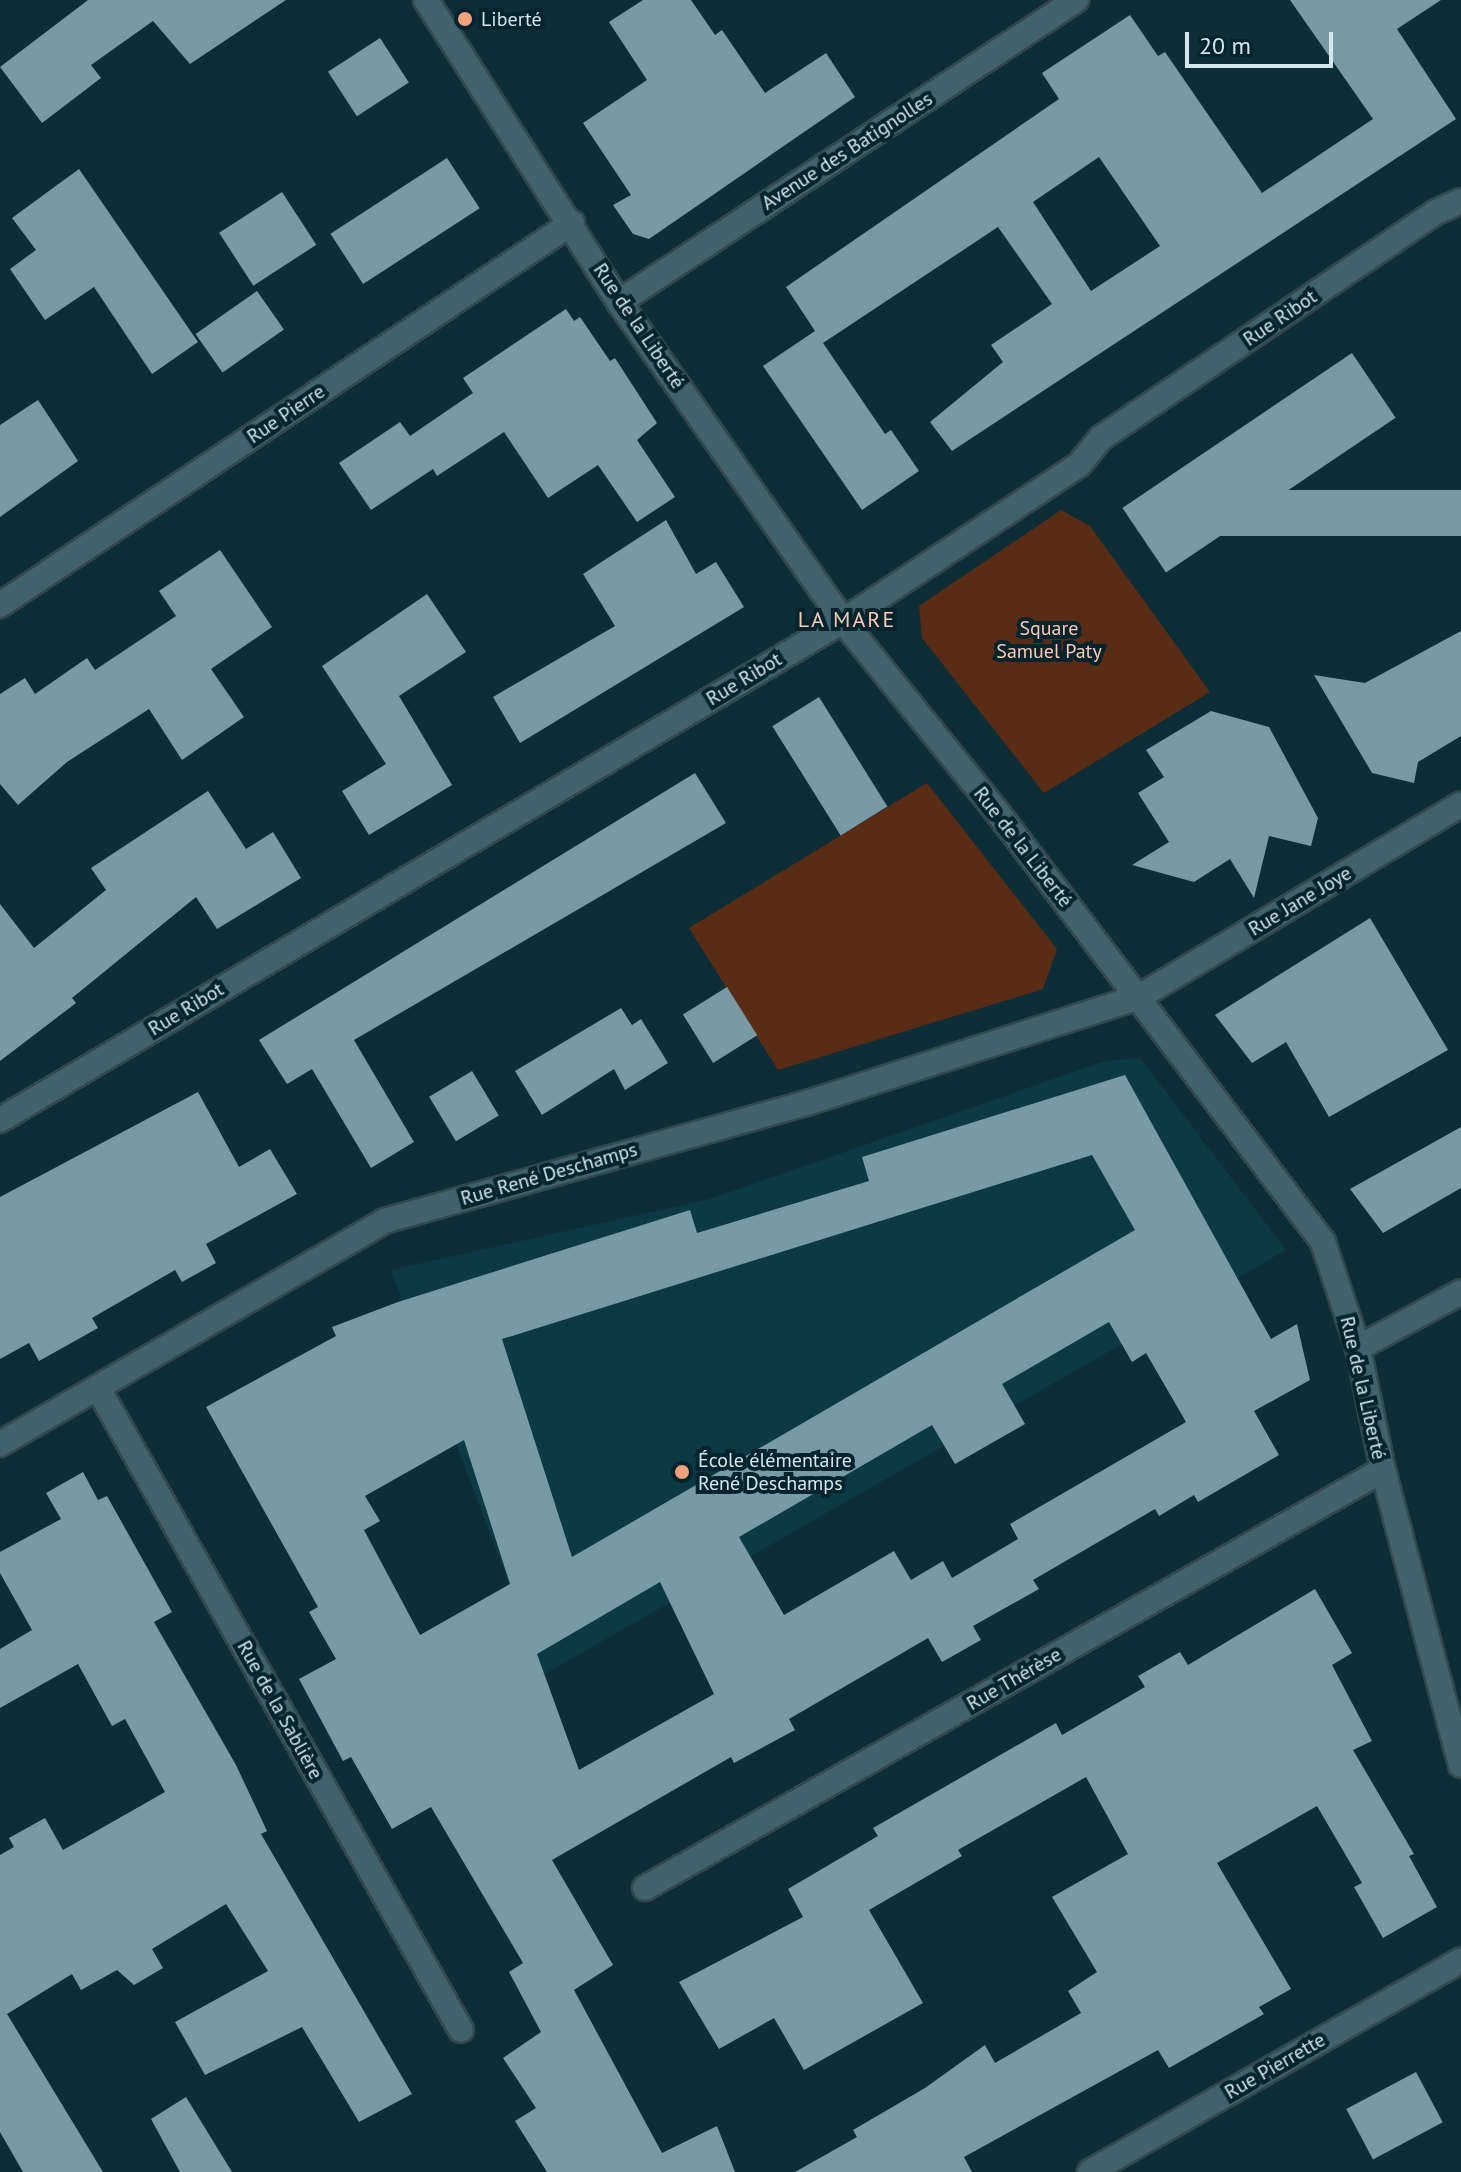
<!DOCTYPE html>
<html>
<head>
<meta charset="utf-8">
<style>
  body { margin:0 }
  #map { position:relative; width:1461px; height:2172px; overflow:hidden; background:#0e2e37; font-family:"PT Sans",sans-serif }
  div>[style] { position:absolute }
  .built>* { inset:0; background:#0c3a44 }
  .green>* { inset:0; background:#592c16 }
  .building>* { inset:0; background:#789aa5; transform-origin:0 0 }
  .roads { filter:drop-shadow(2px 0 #33484e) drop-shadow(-2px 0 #33484e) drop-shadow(0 2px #33484e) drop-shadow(0 -2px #33484e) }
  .street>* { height:24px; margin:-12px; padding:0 12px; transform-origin:12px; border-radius:12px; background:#41616b }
  .secondary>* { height:24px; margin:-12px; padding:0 12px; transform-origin:12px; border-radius:12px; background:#41616b }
  .dots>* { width:22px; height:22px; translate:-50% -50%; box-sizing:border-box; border:4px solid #03242d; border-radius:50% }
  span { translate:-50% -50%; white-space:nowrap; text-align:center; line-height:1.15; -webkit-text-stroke:8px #03242d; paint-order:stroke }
  .poi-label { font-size:20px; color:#d4e6eb }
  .left { translate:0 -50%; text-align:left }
  .street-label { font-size:20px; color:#d4e6eb }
  .park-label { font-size:20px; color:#ffcab2 }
  .neighbourhood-label { font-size:22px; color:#f8cab5; letter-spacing:2px }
  .scale { position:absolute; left:1185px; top:32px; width:148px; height:36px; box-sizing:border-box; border:4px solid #d4e6eb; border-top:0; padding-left:10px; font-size:24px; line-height:28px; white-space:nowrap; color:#d4e6eb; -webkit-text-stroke:6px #03242d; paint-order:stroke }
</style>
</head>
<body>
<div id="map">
  <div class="built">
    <i style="clip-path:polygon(1140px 1058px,1286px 1250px,543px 1675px,391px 1270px,710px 1199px,1105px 1061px)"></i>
  </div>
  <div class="green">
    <i style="clip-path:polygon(1061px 510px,1090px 526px,1210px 692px,1044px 793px,922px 638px,919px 606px)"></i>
    <i style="clip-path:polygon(927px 783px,1057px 949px,1043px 989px,778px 1070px,689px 928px)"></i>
  </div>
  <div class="building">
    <i style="clip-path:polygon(88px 0,286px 0,190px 64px,153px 21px,91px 65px,101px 78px,42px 123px,0 67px)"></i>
    <i style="clip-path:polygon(643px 0,691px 0,715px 35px,722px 30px,765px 93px,826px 53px,855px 97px,649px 239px,633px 234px,613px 205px,631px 195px,583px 123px,647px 80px,609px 22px)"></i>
    <i style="clip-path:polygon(evenodd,1290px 0,1441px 0,1397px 29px,1456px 119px,952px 451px,930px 422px,1003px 362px,991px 345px,1052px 304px,998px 227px,823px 343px,885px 434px,891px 430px,919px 471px,862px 510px,763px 366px,815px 331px,786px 287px,1059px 99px,1042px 73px,1130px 15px,1158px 56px,1165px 52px,1262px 193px,1373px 119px,1290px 0,1099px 157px,1160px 246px,1091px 291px,1033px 202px,1099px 157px)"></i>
    <i style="left:380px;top:38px;width:53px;height:62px;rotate:57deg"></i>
    <i style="left:447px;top:158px;width:60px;height:139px;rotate:57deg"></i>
    <i style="clip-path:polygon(79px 169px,198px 342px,152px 374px,94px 287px,45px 320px,10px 269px,36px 250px,12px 218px)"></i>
    <i style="left:282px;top:192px;width:63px;height:75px;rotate:57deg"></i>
    <i style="left:257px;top:291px;width:47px;height:75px;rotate:55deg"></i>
    <i style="clip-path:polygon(566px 309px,574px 321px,580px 317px,610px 361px,615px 358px,657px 423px,637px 440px,675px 497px,637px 522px,598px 465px,548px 498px,504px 432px,437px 476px,433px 469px,371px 510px,339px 463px,400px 422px,410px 436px,473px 393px,463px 378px)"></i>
    <i style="left:1352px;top:353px;width:78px;height:277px;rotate:56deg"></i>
    <i style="clip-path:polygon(38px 400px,78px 461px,0 517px,0 425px)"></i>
    <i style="left:1461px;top:490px;width:46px;height:304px;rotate:90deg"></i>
    <i style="clip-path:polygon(666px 520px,696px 574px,716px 562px,744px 607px,520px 743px,493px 697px,615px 626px,583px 574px)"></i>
    <i style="clip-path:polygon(220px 550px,272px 627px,211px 669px,244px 717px,182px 760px,149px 709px,67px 762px,18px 805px,0 784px,0 694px,25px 678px,35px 694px,87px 658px,95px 670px,176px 616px,159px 591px)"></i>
    <i style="clip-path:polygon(427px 594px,466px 652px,399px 696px,452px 785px,369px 835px,342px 791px,386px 764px,322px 666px)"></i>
    <i style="clip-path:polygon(1461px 631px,1461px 736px,1418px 762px,1414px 783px,1372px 773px,1314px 675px,1365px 683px)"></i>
    <i style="left:819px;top:697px;width:129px;height:55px;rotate:58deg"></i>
    <i style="clip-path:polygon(1211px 711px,1269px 727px,1318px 818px,1311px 846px,1269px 836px,1254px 898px,1230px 859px,1194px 882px,1132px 865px,1169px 842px,1138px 793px,1164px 777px,1146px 750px)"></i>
    <i style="clip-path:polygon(695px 773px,726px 823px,354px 1040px,414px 1142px,371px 1168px,312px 1069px,287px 1084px,259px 1040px)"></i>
    <i style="clip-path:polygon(208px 791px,246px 849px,273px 832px,301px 878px,217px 929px,196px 897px,72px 998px,76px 1003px,0 1061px,0 904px,34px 948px,106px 890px,91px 868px)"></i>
    <i style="clip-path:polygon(1370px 918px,1448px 1050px,1329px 1117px,1286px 1042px,1252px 1063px,1215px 1015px)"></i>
    <i style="left:727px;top:987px;width:57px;height:52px;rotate:58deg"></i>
    <i style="clip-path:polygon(621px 1008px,632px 1025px,641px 1019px,668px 1063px,625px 1090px,614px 1069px,542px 1115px,515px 1071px)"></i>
    <i style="left:472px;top:1071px;width:52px;height:50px;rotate:59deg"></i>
    <i style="clip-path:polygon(evenodd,1125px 1075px,1271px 1339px,1297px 1324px,1310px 1380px,1254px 1411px,1279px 1455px,1198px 1502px,1194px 1495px,1159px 1516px,1155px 1509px,1033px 1580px,1039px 1589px,973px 1626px,981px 1640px,942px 1662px,928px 1638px,789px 1719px,795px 1730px,734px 1763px,731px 1757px,552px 1860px,613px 1965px,574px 1990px,662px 2153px,717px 2126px,735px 2172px,547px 2172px,515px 2121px,536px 2108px,503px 2058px,541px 2032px,509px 1972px,523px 1963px,431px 1807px,392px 1829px,351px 1757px,343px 1761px,299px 1679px,336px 1659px,309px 1612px,318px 1607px,206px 1407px,336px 1336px,332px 1327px,398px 1302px,690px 1210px,697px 1233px,869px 1181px,862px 1157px,1125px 1075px,1092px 1155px,1135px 1230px,572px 1557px,502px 1339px,1092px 1155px,1125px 1075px,1109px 1322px,1132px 1362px,1146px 1353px,1186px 1422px,1010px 1524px,1018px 1539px,952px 1578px,943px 1561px,911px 1580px,894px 1551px,784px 1615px,739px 1537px,932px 1425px,955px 1464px,1025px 1424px,1002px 1384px,1109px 1322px,1125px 1075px,464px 1440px,510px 1584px,420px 1635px,364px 1530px,380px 1521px,365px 1496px,464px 1440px,1125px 1075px,660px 1582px,714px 1694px,579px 1770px,537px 1654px,660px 1582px)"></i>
    <i style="clip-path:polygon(198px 1092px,239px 1167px,270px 1149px,297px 1194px,206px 1244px,216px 1263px,182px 1282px,175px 1270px,92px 1318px,98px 1328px,39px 1361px,29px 1343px,0 1359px,0 1197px)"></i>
    <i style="clip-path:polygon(1461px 1127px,1461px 1188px,1383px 1233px,1350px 1189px)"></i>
    <i style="clip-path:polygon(83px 1472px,98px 1500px,107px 1496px,172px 1612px,154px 1622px,236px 1765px,267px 1831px,261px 1834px,412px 2094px,359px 2122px,302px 2027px,205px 2075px,175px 2022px,268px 1971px,226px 1904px,152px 1949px,163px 1968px,134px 1985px,117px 1970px,81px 1990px,72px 1974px,7px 2014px,103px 2172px,23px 2172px,0 2132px,0 1855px,14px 1847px,9px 1838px,45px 1818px,63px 1850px,165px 1792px,125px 1719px,112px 1726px,78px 1664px,0 1708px,0 1649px,32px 1630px,0 1573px,0 1552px,61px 1519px,46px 1493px)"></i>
    <i style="clip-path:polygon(1315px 1589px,1352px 1653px,1332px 1665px,1372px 1741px,1353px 1750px,1414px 1854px,1409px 1856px,1437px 1907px,1383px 1938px,1354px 1887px,1362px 1883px,1317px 1806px,1217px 1863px,1291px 1989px,1259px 2007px,1264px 2014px,1169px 2068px,1158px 2050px,964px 2157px,972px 2172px,795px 2172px,857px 2137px,853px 2130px,925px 2088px,985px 2045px,995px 2063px,1081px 2013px,1068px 1991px,1097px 1972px,1052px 1897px,1128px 1854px,1086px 1777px,958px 1850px,962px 1856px,869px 1910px,923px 2003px,804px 2070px,774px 2018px,719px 2049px,679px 1982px,803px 1917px,788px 1889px,878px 1836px,873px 1828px,1056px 1723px,1062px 1735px,1145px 1687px,1138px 1676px,1180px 1652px,1188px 1665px)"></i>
    <i style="left:1416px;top:2072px;width:57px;height:79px;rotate:62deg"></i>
    <i style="clip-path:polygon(186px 2097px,232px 2172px,180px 2172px,151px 2119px)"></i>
  </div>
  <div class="roads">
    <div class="street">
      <i style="left:619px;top:302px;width:548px;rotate:-33.46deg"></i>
      <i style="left:0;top:605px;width:688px;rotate:-33.74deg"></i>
      <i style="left:0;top:1120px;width:980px;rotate:-30.62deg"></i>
      <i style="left:843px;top:621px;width:283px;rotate:-33.5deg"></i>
      <i style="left:1079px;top:465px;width:35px;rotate:-51deg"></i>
      <i style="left:1101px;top:438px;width:404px;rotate:-34deg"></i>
      <i style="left:1436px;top:212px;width:27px;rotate:-24deg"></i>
      <i style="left:1358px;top:1348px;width:117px;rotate:-28.5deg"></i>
      <i style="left:99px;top:1390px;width:735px;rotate:60.51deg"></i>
      <i style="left:0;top:1444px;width:444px;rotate:-30.1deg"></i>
      <i style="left:384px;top:1221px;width:439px;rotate:-15.6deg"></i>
      <i style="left:807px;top:1103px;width:349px;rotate:-17.7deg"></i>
      <i style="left:1139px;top:997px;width:375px;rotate:-30.9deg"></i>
      <i style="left:645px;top:1888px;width:848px;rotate:-29.53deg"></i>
      <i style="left:1090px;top:2172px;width:427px;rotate:-29.7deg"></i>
    </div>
    <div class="secondary">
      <i style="left:426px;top:0;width:358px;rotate:57.4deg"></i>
      <i style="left:619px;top:302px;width:390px;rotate:54.9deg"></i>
      <i style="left:843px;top:621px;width:247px;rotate:51.1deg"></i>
      <i style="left:998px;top:813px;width:538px;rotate:52.85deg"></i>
      <i style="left:1323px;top:1242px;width:112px;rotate:71.7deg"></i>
      <i style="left:1358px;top:1348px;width:125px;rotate:78.4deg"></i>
      <i style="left:1383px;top:1470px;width:305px;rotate:75.2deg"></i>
    </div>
  </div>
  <div class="dots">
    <i style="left:465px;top:19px;background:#f1a17c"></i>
    <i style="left:682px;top:1472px;background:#f1a17c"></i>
  </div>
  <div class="poi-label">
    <span class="left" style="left:481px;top:19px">Liberté</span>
    <span class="left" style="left:698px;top:1472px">École élémentaire<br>René Deschamps</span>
  </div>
  <div class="street-label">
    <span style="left:847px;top:151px;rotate:-33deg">Avenue des Batignolles</span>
    <span style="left:1280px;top:318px;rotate:-34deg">Rue Ribot</span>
    <span style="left:639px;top:326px;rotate:56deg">Rue de la Liberté</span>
    <span style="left:286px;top:414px;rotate:-34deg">Rue Pierre</span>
    <span style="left:744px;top:679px;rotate:-31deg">Rue Ribot</span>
    <span style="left:1023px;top:847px;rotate:52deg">Rue de la Liberté</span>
    <span style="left:1300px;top:901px;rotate:-31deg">Rue Jane Joye</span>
    <span style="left:186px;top:1009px;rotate:-31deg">Rue Ribot</span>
    <span style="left:549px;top:1174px;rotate:-16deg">Rue René Deschamps</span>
    <span style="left:1363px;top:1388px;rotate:77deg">Rue de la Liberté</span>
    <span style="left:1014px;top:1679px;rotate:-30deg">Rue Thérèse</span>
    <span style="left:280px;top:1710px;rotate:61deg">Rue de la Sablière</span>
    <span style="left:1275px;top:2066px;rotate:-30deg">Rue Pierrette</span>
  </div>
  <div class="park-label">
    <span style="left:1049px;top:640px">Square<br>Samuel Paty</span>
  </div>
  <div class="neighbourhood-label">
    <span style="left:847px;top:620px">LA MARE</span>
  </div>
  <div class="scale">20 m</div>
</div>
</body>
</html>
